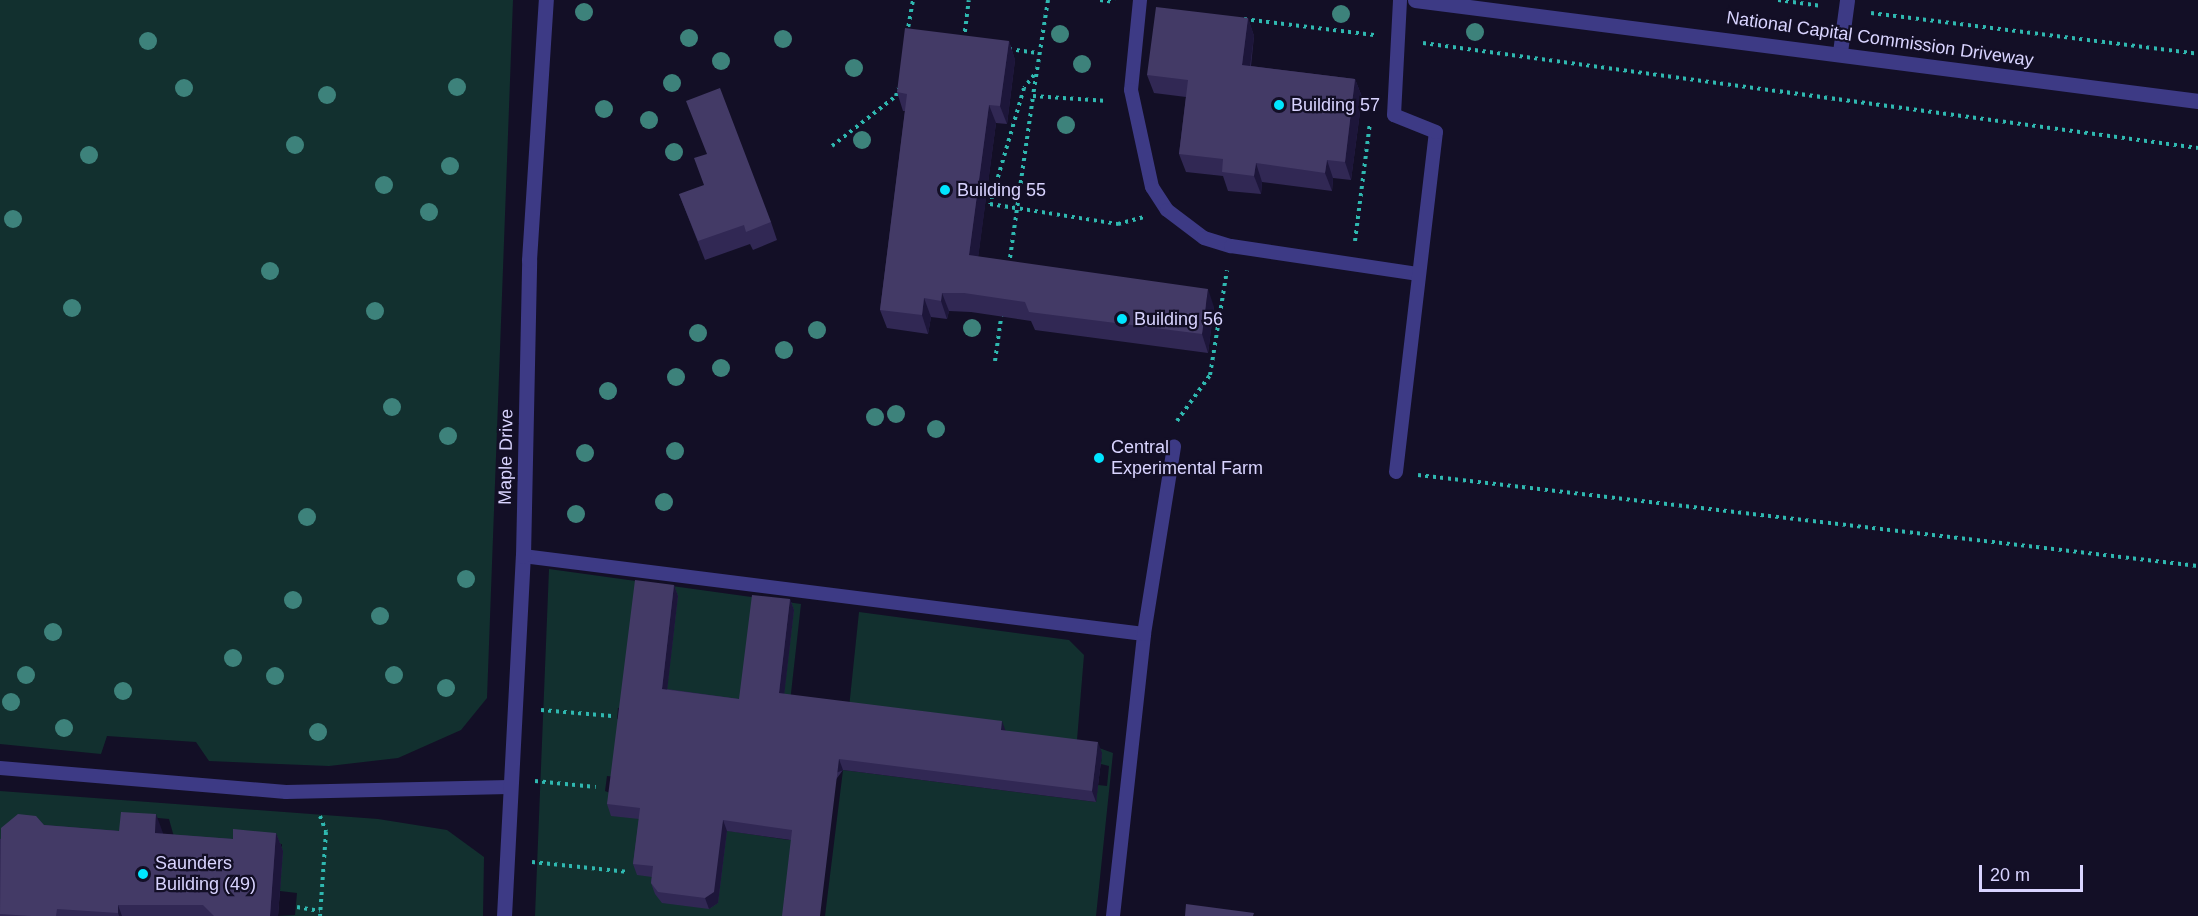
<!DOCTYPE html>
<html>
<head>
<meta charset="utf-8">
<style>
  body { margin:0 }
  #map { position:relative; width:2198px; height:916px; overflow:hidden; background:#130f26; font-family:Helvetica,sans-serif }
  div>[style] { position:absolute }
  .green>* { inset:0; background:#12302f }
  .path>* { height:4px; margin-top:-2px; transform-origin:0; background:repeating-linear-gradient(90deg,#2fb8b0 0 3px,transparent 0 7.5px) }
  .service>* { height:14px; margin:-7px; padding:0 7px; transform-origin:7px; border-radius:7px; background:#3d3a85 }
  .minor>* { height:15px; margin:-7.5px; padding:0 7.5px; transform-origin:7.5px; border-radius:7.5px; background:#3d3a85 }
  .tertiary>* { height:15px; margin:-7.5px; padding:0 7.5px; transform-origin:7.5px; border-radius:7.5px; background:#3d3a85 }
  .trees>* { width:18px; height:18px; margin:-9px; border-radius:50%; background:#3d827b }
  .wall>* { inset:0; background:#312854 }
  .shaded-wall>* { inset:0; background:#1d163a; transform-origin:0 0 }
  .building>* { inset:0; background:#433a66 }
  .dots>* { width:16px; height:16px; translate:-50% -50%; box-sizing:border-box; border:3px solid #130f26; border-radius:50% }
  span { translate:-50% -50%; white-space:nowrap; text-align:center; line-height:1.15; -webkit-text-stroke:4.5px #130f26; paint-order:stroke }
  .street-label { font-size:18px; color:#d9d4ff }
  .poi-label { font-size:18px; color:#d9d4ff }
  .left { translate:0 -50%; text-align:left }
  .scale { position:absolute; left:1979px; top:865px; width:104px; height:27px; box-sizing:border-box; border:3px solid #d9d4ff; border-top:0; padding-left:8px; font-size:18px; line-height:21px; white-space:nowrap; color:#d9d4ff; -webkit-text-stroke:4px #130f26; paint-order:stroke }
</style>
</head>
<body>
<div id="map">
  <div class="green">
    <i style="clip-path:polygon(0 0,513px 0,487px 698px,461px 730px,398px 758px,329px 766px,209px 761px,196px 742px,107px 736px,101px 754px,0 744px)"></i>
    <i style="clip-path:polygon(549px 569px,801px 604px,790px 702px,849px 708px,859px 612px,1069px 640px,1084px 655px,1077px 740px,1113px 753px,1096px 916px,825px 916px,843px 770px,1096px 802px,1098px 785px,1107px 786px,1109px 766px,1101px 764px,1102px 753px,755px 698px,618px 708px,617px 719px,623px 720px,616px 777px,607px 776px,605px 791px,689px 825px,789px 840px,793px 811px,787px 916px,535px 916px)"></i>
    <i style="clip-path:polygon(0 791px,378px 819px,447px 830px,484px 857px,483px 916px,277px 916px,295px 915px,297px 893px,280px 891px,282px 844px,174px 837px,169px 819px,125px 815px,121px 832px,0 916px)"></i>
  </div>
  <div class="path">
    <i style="left:1048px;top:0;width:97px;rotate:98.9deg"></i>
    <i style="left:1033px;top:96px;width:75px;rotate:3.8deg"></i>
    <i style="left:1100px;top:0;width:15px;rotate:8deg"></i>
    <i style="left:1778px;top:0;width:44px;rotate:7.8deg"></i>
    <i style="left:1871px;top:13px;width:330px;rotate:7.1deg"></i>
    <i style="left:1244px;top:19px;width:131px;rotate:7deg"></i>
    <i style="left:907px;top:34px;width:35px;rotate:-80deg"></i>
    <i style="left:964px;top:39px;width:39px;rotate:-83deg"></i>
    <i style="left:1423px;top:43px;width:782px;rotate:7.72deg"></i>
    <i style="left:1009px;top:49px;width:27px;rotate:8deg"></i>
    <i style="left:1034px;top:75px;width:16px;rotate:128deg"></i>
    <i style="left:1024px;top:88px;width:121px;rotate:106.3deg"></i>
    <i style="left:990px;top:204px;width:130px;rotate:8.9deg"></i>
    <i style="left:1118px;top:224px;width:27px;rotate:-15deg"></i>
    <i style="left:832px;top:146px;width:81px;rotate:-38deg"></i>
    <i style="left:896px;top:96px;width:8px;rotate:-76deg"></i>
    <i style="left:1355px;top:241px;width:119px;rotate:-82.8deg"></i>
    <i style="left:1009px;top:265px;width:171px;rotate:-81.9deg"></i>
    <i style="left:995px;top:361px;width:50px;rotate:-82deg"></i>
    <i style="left:1177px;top:421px;width:57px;rotate:-54.3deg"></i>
    <i style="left:1210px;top:375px;width:106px;rotate:-80.8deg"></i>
    <i style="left:1418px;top:475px;width:785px;rotate:6.65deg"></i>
    <i style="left:541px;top:710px;width:71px;rotate:4.8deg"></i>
    <i style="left:535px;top:781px;width:61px;rotate:5.6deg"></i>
    <i style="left:320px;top:816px;width:17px;rotate:69deg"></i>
    <i style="left:326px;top:832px;width:84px;rotate:94.1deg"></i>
    <i style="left:532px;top:862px;width:97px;rotate:5.9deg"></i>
    <i style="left:297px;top:907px;width:23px;rotate:10deg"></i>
  </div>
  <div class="service">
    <i style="left:1140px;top:0;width:90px;rotate:95.7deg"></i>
    <i style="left:1131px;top:90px;width:99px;rotate:77.8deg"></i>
    <i style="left:1152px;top:187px;width:27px;rotate:57deg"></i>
    <i style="left:1167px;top:210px;width:46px;rotate:37.1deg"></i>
    <i style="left:1204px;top:238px;width:28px;rotate:17deg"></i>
    <i style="left:1231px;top:246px;width:190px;rotate:8.5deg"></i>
    <i style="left:1396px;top:472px;width:342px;rotate:-83.3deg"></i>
    <i style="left:1436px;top:132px;width:45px;rotate:-158deg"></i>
    <i style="left:1394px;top:115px;width:115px;rotate:-87deg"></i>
    <i style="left:523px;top:556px;width:626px;rotate:7.16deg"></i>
    <i style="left:0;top:768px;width:287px;rotate:4.8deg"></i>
    <i style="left:286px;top:792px;width:223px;rotate:-1.3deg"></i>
    <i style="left:1113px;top:916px;width:284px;rotate:-83.7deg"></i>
    <i style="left:1144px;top:634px;width:190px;rotate:-80.9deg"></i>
  </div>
  <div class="minor">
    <i style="left:1840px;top:52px;width:52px;rotate:-82.3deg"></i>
    <i style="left:504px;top:916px;width:361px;rotate:-87deg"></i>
    <i style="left:523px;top:556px;width:296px;rotate:-88.8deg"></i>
    <i style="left:529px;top:260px;width:261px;rotate:-86.3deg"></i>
  </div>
  <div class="tertiary">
    <i style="left:1415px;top:0;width:789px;rotate:7.35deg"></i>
  </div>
  <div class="trees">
    <i style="left:584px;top:12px"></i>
    <i style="left:1341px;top:14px"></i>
    <i style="left:1475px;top:32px"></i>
    <i style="left:1060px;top:34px"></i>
    <i style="left:689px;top:38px"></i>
    <i style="left:783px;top:39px"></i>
    <i style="left:148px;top:41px"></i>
    <i style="left:721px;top:61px"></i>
    <i style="left:1082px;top:64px"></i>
    <i style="left:854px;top:68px"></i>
    <i style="left:672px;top:83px"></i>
    <i style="left:457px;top:87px"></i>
    <i style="left:184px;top:88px"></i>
    <i style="left:327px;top:95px"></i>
    <i style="left:604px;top:109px"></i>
    <i style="left:649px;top:120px"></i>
    <i style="left:1066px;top:125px"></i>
    <i style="left:862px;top:140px"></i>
    <i style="left:295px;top:145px"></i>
    <i style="left:674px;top:152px"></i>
    <i style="left:89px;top:155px"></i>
    <i style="left:450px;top:166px"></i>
    <i style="left:384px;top:185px"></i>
    <i style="left:429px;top:212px"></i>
    <i style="left:13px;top:219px"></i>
    <i style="left:270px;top:271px"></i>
    <i style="left:72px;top:308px"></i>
    <i style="left:375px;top:311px"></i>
    <i style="left:972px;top:328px"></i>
    <i style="left:817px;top:330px"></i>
    <i style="left:698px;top:333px"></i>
    <i style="left:784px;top:350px"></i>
    <i style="left:721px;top:368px"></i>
    <i style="left:676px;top:377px"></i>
    <i style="left:608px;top:391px"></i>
    <i style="left:392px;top:407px"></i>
    <i style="left:896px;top:414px"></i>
    <i style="left:875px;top:417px"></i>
    <i style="left:936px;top:429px"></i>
    <i style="left:448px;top:436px"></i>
    <i style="left:675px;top:451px"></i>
    <i style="left:585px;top:453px"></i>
    <i style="left:664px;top:502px"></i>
    <i style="left:576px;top:514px"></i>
    <i style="left:307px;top:517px"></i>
    <i style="left:466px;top:579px"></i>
    <i style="left:293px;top:600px"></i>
    <i style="left:380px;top:616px"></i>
    <i style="left:53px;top:632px"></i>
    <i style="left:233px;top:658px"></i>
    <i style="left:26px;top:675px"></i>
    <i style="left:394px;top:675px"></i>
    <i style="left:275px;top:676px"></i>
    <i style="left:446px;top:688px"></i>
    <i style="left:123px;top:691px"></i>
    <i style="left:11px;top:702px"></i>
    <i style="left:64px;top:728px"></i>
    <i style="left:318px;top:732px"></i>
  </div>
  <div class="wall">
    <i style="clip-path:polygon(1248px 18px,1254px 36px,1251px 66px,1355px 79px,1362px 97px,1351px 180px,1333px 178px,1332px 191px,1262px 182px,1261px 194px,1228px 191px,1223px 176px,1186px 172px,1179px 154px,1186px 97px,1154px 93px,1147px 75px)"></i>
    <i style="clip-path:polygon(1009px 41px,1015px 60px,1007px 124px,996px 123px,978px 257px,1214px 307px,1208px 353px,1035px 330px,1031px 321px,971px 312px,949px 311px,947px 319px,931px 317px,928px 334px,887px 328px,880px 310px,905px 111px,903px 111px,897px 92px)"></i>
    <i style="clip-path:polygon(679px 194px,771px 222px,777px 240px,753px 250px,750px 244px,705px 260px)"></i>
    <i style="clip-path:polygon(674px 585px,678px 596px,667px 689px,739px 699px,790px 599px,794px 610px,784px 694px,1006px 731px,1102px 753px,1096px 802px,843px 770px,791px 840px,727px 831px,718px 903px,709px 909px,662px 903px,655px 894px,651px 883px,652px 877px,637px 875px,633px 864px,639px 819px,611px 816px,607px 804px)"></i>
    <i style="clip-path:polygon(44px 825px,119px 831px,163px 833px,163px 834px,233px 839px,276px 833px,283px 851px,278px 916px,0 916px,0 839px)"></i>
  </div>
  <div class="shaded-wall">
    <i style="clip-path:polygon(1248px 18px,1254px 36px,1248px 83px,1242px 65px)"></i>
    <i style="clip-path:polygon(1009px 41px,1015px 60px,1007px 124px,1000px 106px)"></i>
    <i style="clip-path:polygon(1355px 79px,1362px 97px,1351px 180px,1345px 162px)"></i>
    <i style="clip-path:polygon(989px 105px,996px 123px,976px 274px,969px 255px)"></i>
    <i style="clip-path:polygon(1327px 160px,1333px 178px,1332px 191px,1325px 173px)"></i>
    <i style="clip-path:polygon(1256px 163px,1262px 182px,1261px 194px,1254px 176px)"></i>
    <i style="clip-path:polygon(1208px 289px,1214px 307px,1208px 353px,1202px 334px)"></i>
    <i style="clip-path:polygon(942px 293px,949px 311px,947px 319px,941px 301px)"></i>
    <i style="clip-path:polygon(924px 298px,931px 317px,928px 334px,922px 315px)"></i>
    <i style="clip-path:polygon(674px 585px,678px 596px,666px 700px,662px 689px)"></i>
    <i style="clip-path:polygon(790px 599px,794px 610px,783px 705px,779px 693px)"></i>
    <i style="clip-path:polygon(1002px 721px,1006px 732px,1001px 730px)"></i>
    <i style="clip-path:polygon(1098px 742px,1102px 753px,1096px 802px,1092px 791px)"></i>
    <i style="left:839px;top:759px;width:12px;height:158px;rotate:70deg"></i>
    <i style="clip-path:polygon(156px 814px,163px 833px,161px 851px,155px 833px)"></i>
    <i style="clip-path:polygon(723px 820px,727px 831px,718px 903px,709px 909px,705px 898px)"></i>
    <i style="clip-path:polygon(276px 833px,283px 851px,278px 916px,270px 916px)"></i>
    <i style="clip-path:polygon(118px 905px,122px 916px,119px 916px,118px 913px)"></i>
  </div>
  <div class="building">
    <i style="clip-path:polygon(1156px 7px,1248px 18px,1242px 65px,1355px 79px,1345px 162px,1327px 160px,1325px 173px,1256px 163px,1254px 176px,1222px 172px,1223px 159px,1179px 154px,1188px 80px,1147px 75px)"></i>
    <i style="clip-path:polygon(905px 28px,1009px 41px,1000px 106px,989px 105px,969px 255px,1208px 289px,1202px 334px,1029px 312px,1025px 302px,964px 293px,942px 293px,941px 301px,924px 298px,922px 315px,880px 310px,907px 94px,897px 92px)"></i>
    <i style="clip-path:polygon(720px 88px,771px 222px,746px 232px,744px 225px,698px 241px,679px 194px,704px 185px,694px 158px,707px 154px,686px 101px)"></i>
    <i style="clip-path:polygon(635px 580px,674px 585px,662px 689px,739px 699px,752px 595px,790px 599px,779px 693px,1002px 721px,1001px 730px,1098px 742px,1092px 791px,839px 759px,820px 916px,782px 916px,792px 830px,723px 820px,714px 892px,705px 898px,658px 892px,651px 883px,653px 866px,633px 864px,640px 808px,607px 804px)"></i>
    <i style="clip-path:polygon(121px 812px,156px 814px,155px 833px,233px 839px,233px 829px,276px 833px,270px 916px,214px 916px,203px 905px,118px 905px,118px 913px,57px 909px,56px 916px,31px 916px,0 914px,1px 828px,18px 814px,36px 816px,44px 825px,119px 831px)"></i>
    <i style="clip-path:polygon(1186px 904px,1254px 913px,1253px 916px,1185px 916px)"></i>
  </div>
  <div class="dots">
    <i style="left:1279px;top:105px;background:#00e5ff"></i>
    <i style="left:945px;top:190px;background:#00e5ff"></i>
    <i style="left:1122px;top:319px;background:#00e5ff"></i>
    <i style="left:1099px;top:458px;background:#00e5ff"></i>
    <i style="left:143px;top:874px;background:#00e5ff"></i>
  </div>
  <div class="street-label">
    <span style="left:1880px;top:39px;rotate:8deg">National Capital Commission Driveway</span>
    <span style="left:506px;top:457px;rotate:-89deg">Maple Drive</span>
  </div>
  <div class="poi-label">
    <span class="left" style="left:1291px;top:105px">Building 57</span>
    <span class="left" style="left:957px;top:190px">Building 55</span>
    <span class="left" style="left:1134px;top:319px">Building 56</span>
    <span class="left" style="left:1111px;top:458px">Central<br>Experimental Farm</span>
    <span class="left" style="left:155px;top:874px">Saunders<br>Building (49)</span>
  </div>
  <div class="scale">20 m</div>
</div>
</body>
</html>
